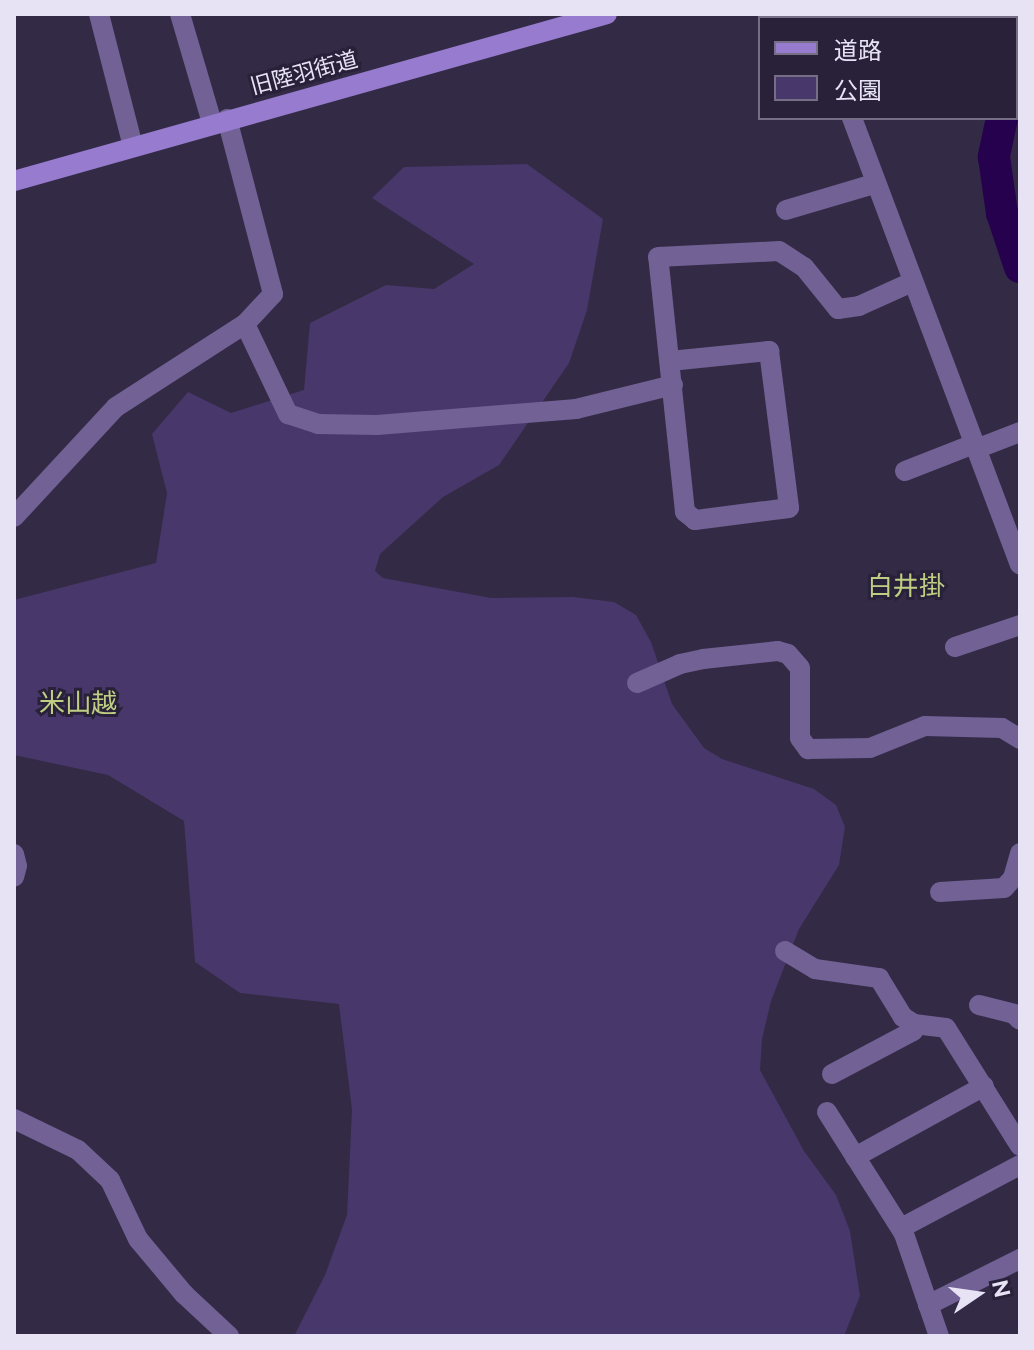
<!DOCTYPE html>
<html>
<head>
<meta charset="utf-8">
<style>
  body { margin:0 }
  #map { position:relative; width:1034px; height:1350px; overflow:hidden; background:#332a45; font-family:Raleway,"Noto Sans JP",sans-serif }
  div>[style] { position:absolute }
  .green>* { inset:0; background:#48376a }
  .river>* { height:32px; margin:-16px; padding:0 16px; transform-origin:16px; border-radius:16px; background:#26014d }
  .street>* { height:20px; margin:-10px; padding:0 10px; transform-origin:10px; border-radius:10px; background:#716195 }
  .secondary>* { height:20px; margin:-10px; padding:0 10px; transform-origin:10px; border-radius:10px; background:#967bce }
  span { translate:-50% -50%; white-space:nowrap; text-align:center; line-height:1.15; -webkit-text-stroke:6px #29203a; paint-order:stroke }
  .street-label { font-size:22px; color:#e7e2f4 }
  .quarter-label { font-size:26px; color:#c0ce83 }
  .frame { position:absolute; inset:0; border:16px solid #e7e2f4; pointer-events:none }
  .legend { position:absolute; left:758px; top:16px; width:260px; height:104px; box-sizing:border-box; background:#29203a; border:2px solid #756e84; margin:0; padding:10px 14px; list-style:none; font-size:24px; color:#e7e2f4 }
  .legend li { display:flex; align-items:center; gap:16px; height:40px }
  .legend b { width:40px; border:2px solid #756e84 }
  .north { position:absolute; left:938px; top:1254px; width:80px; height:80px; -webkit-text-stroke:6px #29203a; paint-order:stroke; rotate:77deg; font-size:22px; font-weight:700; line-height:32px; text-align:center; color:#e7e2f4 }
  .north::after { content:''; display:block; margin:auto; width:28px; height:36px; background:#e7e2f4; clip-path:polygon(50% 0,100% 100%,50% 72%,0 100%) }
</style>
</head>
<body>
<div id="map">
  <div class="green">
    <i style="clip-path:polygon(527px 164px,603px 219px,587px 310px,569px 363px,499px 465px,443px 497px,380px 554px,375px 571px,383px 578px,491px 598px,573px 597px,614px 602px,636px 615px,651px 642px,672px 704px,704px 748px,722px 759px,814px 789px,836px 805px,845px 827px,839px 865px,799px 929px,771px 1001px,762px 1039px,760px 1070px,804px 1151px,836px 1195px,850px 1231px,860px 1296px,844px 1336px,294px 1336px,325px 1275px,347px 1215px,352px 1110px,339px 1004px,240px 993px,195px 962px,184px 821px,108px 775px,14px 755px,14px 600px,156px 563px,167px 493px,152px 434px,188px 392px,231px 413px,304px 390px,310px 323px,386px 285px,434px 289px,474px 264px,372px 198px,404px 167px)"></i>
  </div>
  <div class="river">
    <i style="left:1016px;top:52px;width:10px;rotate:-66deg"></i>
    <i style="left:1002px;top:118px;width:40px;rotate:102deg"></i>
    <i style="left:994px;top:157px;width:57px;rotate:81.9deg"></i>
    <i style="left:1002px;top:213px;width:57px;rotate:71.6deg"></i>
  </div>
  <div class="street">
    <i style="left:99px;top:14px;width:136px;rotate:75.6deg"></i>
    <i style="left:180px;top:14px;width:114px;rotate:73.6deg"></i>
    <i style="left:821px;top:14px;width:4px;rotate:76deg"></i>
    <i style="left:1016px;top:84px;width:4px"></i>
    <i style="left:852px;top:118px;width:477px;rotate:69.4deg"></i>
    <i style="left:786px;top:210px;width:92px;rotate:-16.5deg"></i>
    <i style="left:245px;top:324px;width:100px;rotate:64.5deg"></i>
    <i style="left:288px;top:414px;width:32px;rotate:18deg"></i>
    <i style="left:318px;top:424px;width:59px;rotate:1deg"></i>
    <i style="left:377px;top:425px;width:200px;rotate:-4.6deg"></i>
    <i style="left:576px;top:409px;width:100px;rotate:-13.9deg"></i>
    <i style="left:670px;top:361px;width:100px;rotate:-5.8deg"></i>
    <i style="left:769px;top:351px;width:158px;rotate:82.7deg"></i>
    <i style="left:789px;top:508px;width:95px;rotate:172.7deg"></i>
    <i style="left:695px;top:520px;width:13px;rotate:-141deg"></i>
    <i style="left:685px;top:512px;width:256px;rotate:-96deg"></i>
    <i style="left:658px;top:257px;width:121px;rotate:-2.8deg"></i>
    <i style="left:779px;top:251px;width:30px;rotate:33deg"></i>
    <i style="left:804px;top:267px;width:54px;rotate:51deg"></i>
    <i style="left:838px;top:309px;width:21px;rotate:-8deg"></i>
    <i style="left:859px;top:306px;width:58px;rotate:-24.4deg"></i>
    <i style="left:976px;top:449px;width:47px;rotate:-21.1deg"></i>
    <i style="left:905px;top:471px;width:74px;rotate:-21.4deg"></i>
    <i style="left:14px;top:517px;width:150px;rotate:-47.2deg"></i>
    <i style="left:116px;top:407px;width:153px;rotate:-32.8deg"></i>
    <i style="left:245px;top:324px;width:41px;rotate:-47deg"></i>
    <i style="left:273px;top:294px;width:181px;rotate:-104.7deg"></i>
    <i style="left:955px;top:647px;width:69px;rotate:-18.7deg"></i>
    <i style="left:637px;top:683px;width:47px;rotate:-23.8deg"></i>
    <i style="left:680px;top:664px;width:24px;rotate:-12deg"></i>
    <i style="left:703px;top:659px;width:75px;rotate:-6.1deg"></i>
    <i style="left:778px;top:651px;width:10px;rotate:17deg"></i>
    <i style="left:788px;top:654px;width:18px;rotate:49deg"></i>
    <i style="left:800px;top:668px;width:70px;rotate:90deg"></i>
    <i style="left:800px;top:738px;width:14px;rotate:54deg"></i>
    <i style="left:808px;top:749px;width:62px;rotate:-0.9deg"></i>
    <i style="left:870px;top:748px;width:59px;rotate:-21.8deg"></i>
    <i style="left:925px;top:726px;width:77px;rotate:1.5deg"></i>
    <i style="left:1002px;top:728px;width:21px;rotate:31deg"></i>
    <i style="left:14px;top:854px;width:12px;rotate:76deg"></i>
    <i style="left:17px;top:866px;width:11px;rotate:105deg"></i>
    <i style="left:940px;top:892px;width:64px;rotate:-3.6deg"></i>
    <i style="left:1004px;top:888px;width:13px;rotate:-48deg"></i>
    <i style="left:1013px;top:878px;width:26px;rotate:-74deg"></i>
    <i style="left:785px;top:951px;width:35px;rotate:31deg"></i>
    <i style="left:815px;top:969px;width:65px;rotate:8deg"></i>
    <i style="left:879px;top:978px;width:46px;rotate:58.4deg"></i>
    <i style="left:903px;top:1017px;width:13px;rotate:32deg"></i>
    <i style="left:914px;top:1024px;width:32px;rotate:7deg"></i>
    <i style="left:946px;top:1028px;width:139px;rotate:57.9deg"></i>
    <i style="left:979px;top:1005px;width:36px;rotate:14deg"></i>
    <i style="left:1014px;top:1014px;width:8px;rotate:45deg"></i>
    <i style="left:832px;top:1074px;width:92px;rotate:-28deg"></i>
    <i style="left:913px;top:1031px;width:7px;rotate:-82deg"></i>
    <i style="left:827px;top:1112px;width:144px;rotate:57.7deg"></i>
    <i style="left:904px;top:1234px;width:108px;rotate:71.1deg"></i>
    <i style="left:14px;top:1119px;width:71px;rotate:25.8deg"></i>
    <i style="left:78px;top:1150px;width:44px;rotate:43.2deg"></i>
    <i style="left:110px;top:1180px;width:65px;rotate:64.6deg"></i>
    <i style="left:138px;top:1239px;width:72px;rotate:50.1deg"></i>
    <i style="left:184px;top:1294px;width:62px;rotate:43deg"></i>
    <i style="left:855px;top:1157px;width:147px;rotate:-28.8deg"></i>
    <i style="left:901px;top:1228px;width:135px;rotate:-27.9deg"></i>
    <i style="left:928px;top:1305px;width:103px;rotate:-26.6deg"></i>
  </div>
  <div class="secondary">
    <i style="left:14px;top:181px;width:616px;rotate:-15.73deg"></i>
  </div>
  <div class="street-label">
    <span style="left:304px;top:73px;rotate:-15deg">旧陸羽街道</span>
  </div>
  <div class="quarter-label">
    <span style="left:906px;top:587px">白井掛</span>
    <span style="left:78px;top:704px">米山越</span>
  </div>
  <div class="frame"></div>
  <ul class="legend">
  <li><b style="height:10px;background:#967bce"></b>道路</li>
  <li><b style="height:22px;background:#48376a"></b>公園</li>
  </ul>
  <div class="north">N</div>
</div>
</body>
</html>
